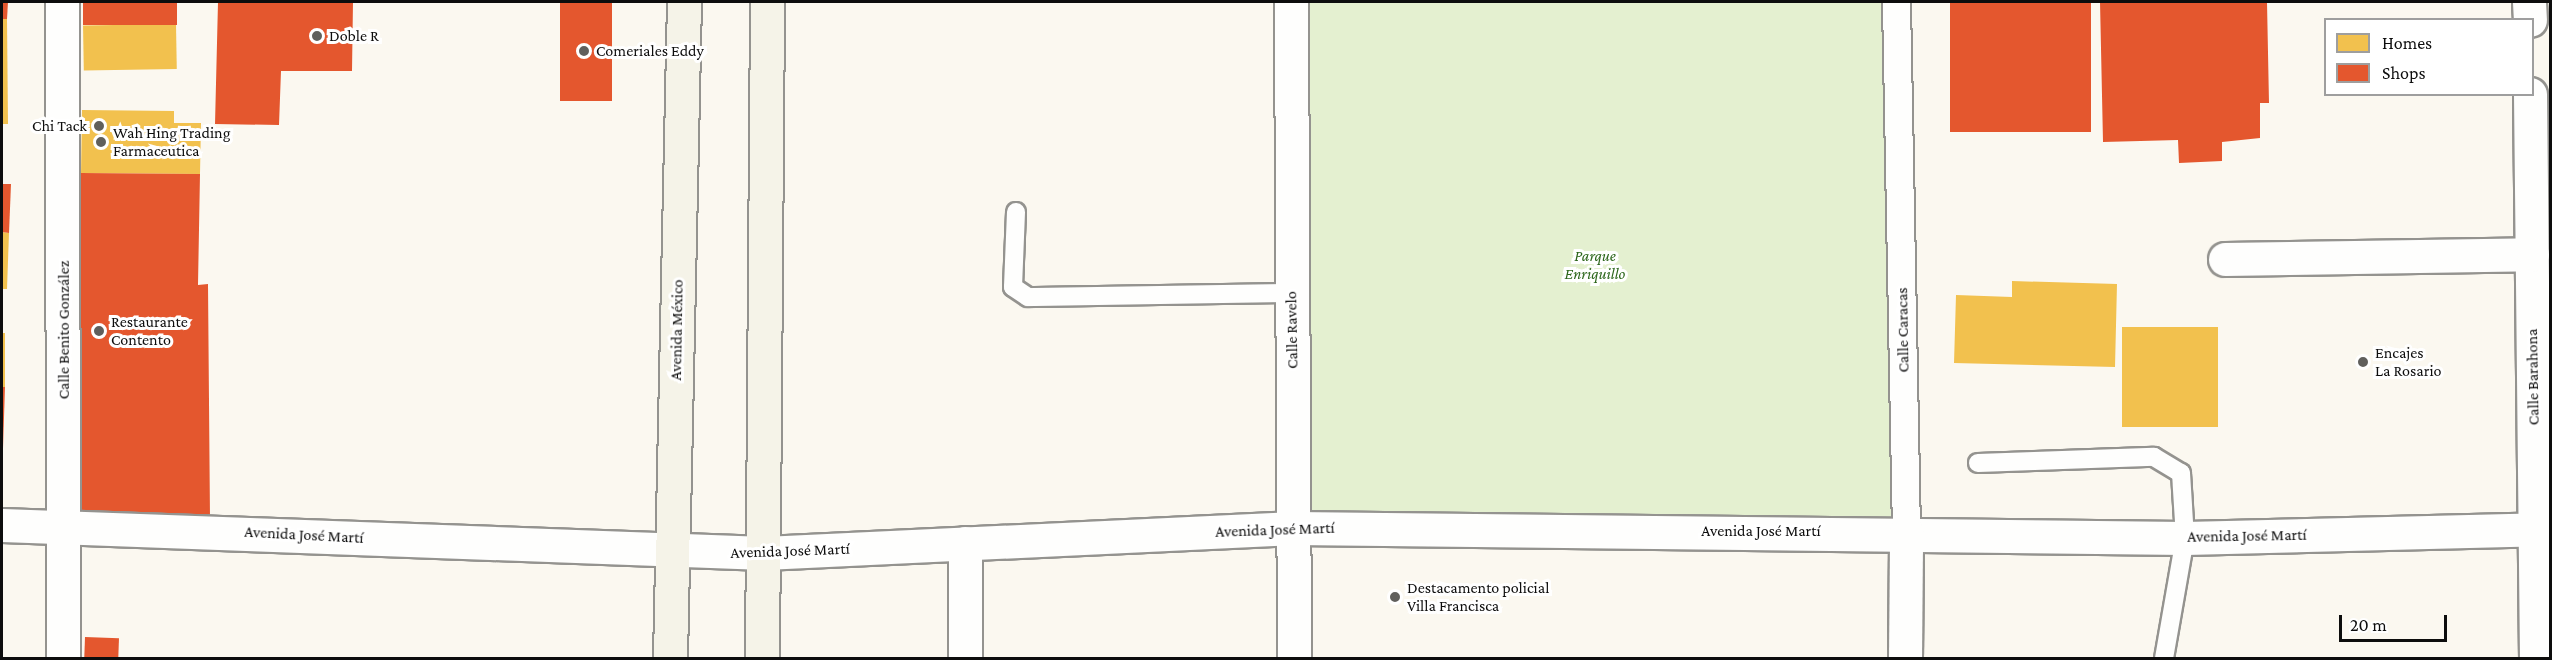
<!DOCTYPE html>
<html>
<head>
<meta charset="utf-8">
<style>
  body { margin:0 }
  #map { position:relative; width:2552px; height:660px; overflow:hidden; background:#fbf8f0; font-family:"Crimson Pro",serif }
  div>[style] { position:absolute }
  .green>* { inset:0; background:#e4f0d0; transform-origin:0 0 }
  .homes>* { inset:0; background:#f2c14e; transform-origin:0 0 }
  .shops>* { inset:0; background:#e4572e; transform-origin:0 0 }
  .roads { filter:drop-shadow(2px 0 #94938f) drop-shadow(-2px 0 #94938f) drop-shadow(0 2px #94938f) drop-shadow(0 -2px #94938f) }
  .service>* { height:18px; margin:-9px; padding:0 9px; transform-origin:9px; border-radius:9px; background:#fefefd }
  .pedestrian>* { height:27px; margin:-13.5px; padding:0 13.5px; transform-origin:13.5px; border-radius:13.5px; background:#fefefd }
  .minor>* { height:33px; margin:-16.5px; padding:0 16.5px; transform-origin:16.5px; border-radius:16.5px; background:#fefefd }
  .secondary>* { height:33px; margin:-16.5px; padding:0 16.5px; transform-origin:16.5px; border-radius:16.5px; background:#f5f3e8 }
  .dots>* { width:16px; height:16px; translate:-50% -50%; box-sizing:border-box; border:3px solid #fff; border-radius:50% }
  span { translate:-50% -50%; white-space:nowrap; text-align:center; line-height:1.15; -webkit-text-stroke:6px #fff; paint-order:stroke }
  .poi-label { font-size:16px; color:#0d0d0d }
  .left { translate:0 -50%; text-align:left }
  .right { translate:-100% -50%; text-align:right }
  .park-label { font-size:16px; color:#2c661b; font-style:italic }
  .street-label { font-size:16px; color:#0d0d0d }
  .frame { position:absolute; inset:0; border:3px solid #0d0d0d; pointer-events:none }
  .legend { position:absolute; left:2324px; top:18px; width:210px; height:78px; box-sizing:border-box; background:#fff; border:2px solid #9e9e9e; margin:0; padding:8px 10px; list-style:none; font-size:18px; color:#0d0d0d }
  .legend li { display:flex; align-items:center; gap:12px; height:30px }
  .legend b { width:30px; border:2px solid #9e9e9e }
  .scale { position:absolute; left:2339px; top:615px; width:108px; height:27px; box-sizing:border-box; border:3px solid #0d0d0d; border-top:0; padding-left:8px; font-size:18px; line-height:21px; white-space:nowrap; color:#0d0d0d; -webkit-text-stroke:4px #fff; paint-order:stroke }
</style>
</head>
<body>
<div id="map">
  <div class="green">
    <i style="left:1291px;top:2px;width:606px;height:526px"></i>
  </div>
  <div class="homes">
    <i style="clip-path:polygon(2px 19px,7px 19px,8px 124px,2px 124px)"></i>
    <i style="left:176px;top:24px;width:45px;height:93px;rotate:89deg"></i>
    <i style="clip-path:polygon(82px 110px,174px 111px,174px 123px,201px 123px,200px 174px,81px 173px)"></i>
    <i style="clip-path:polygon(2px 232px,9px 233px,7px 289px,2px 289px)"></i>
    <i style="clip-path:polygon(2012px 281px,2117px 284px,2115px 367px,1954px 363px,1956px 295px,2012px 297px)"></i>
    <i style="left:2122px;top:327px;width:96px;height:100px"></i>
    <i style="left:2px;top:333px;width:3px;height:54px"></i>
  </div>
  <div class="shops">
    <i style="clip-path:polygon(2px 2px,8px 2px,7px 19px,2px 19px)"></i>
    <i style="left:83px;top:2px;width:94px;height:23px"></i>
    <i style="clip-path:polygon(218px 2px,353px 2px,352px 71px,281px 71px,279px 125px,215px 124px)"></i>
    <i style="left:560px;top:2px;width:52px;height:99px"></i>
    <i style="left:1950px;top:2px;width:141px;height:130px"></i>
    <i style="clip-path:polygon(2100px 2px,2267px 2px,2269px 103px,2260px 103px,2260px 138px,2222px 142px,2222px 161px,2179px 163px,2178px 140px,2103px 142px)"></i>
    <i style="clip-path:polygon(81px 173px,200px 174px,198px 285px,208px 284px,210px 519px,89px 518px,78px 506px)"></i>
    <i style="clip-path:polygon(2px 184px,11px 184px,9px 233px,2px 232px)"></i>
    <i style="clip-path:polygon(2px 387px,5px 387px,3px 448px,2px 448px)"></i>
    <i style="left:85px;top:637px;width:34px;height:21px;rotate:2deg"></i>
  </div>
  <div class="roads">
    <div class="service">
      <i style="left:1016px;top:212px;width:75px;rotate:92.3deg"></i>
      <i style="left:1013px;top:287px;width:18px;rotate:34deg"></i>
      <i style="left:1028px;top:297px;width:264px;rotate:-0.9deg"></i>
      <i style="left:1978px;top:463px;width:176px;rotate:-2deg"></i>
      <i style="left:2154px;top:457px;width:31px;rotate:31deg"></i>
      <i style="left:2181px;top:473px;width:65px;rotate:86.5deg"></i>
      <i style="left:2185px;top:538px;width:122px;rotate:99.9deg"></i>
    </div>
    <div class="pedestrian">
      <i style="left:1896px;top:2px;width:530px;rotate:88.92deg"></i>
    </div>
    <div class="minor">
      <i style="left:62px;top:2px;width:656px;rotate:89.91deg"></i>
      <i style="left:1291px;top:2px;width:656px;rotate:89.74deg"></i>
      <i style="left:2529px;top:2px;width:18px;rotate:87deg"></i>
      <i style="left:2530px;top:94px;width:564px;rotate:89.39deg"></i>
      <i style="left:2225px;top:259px;width:307px;rotate:-0.9deg"></i>
      <i style="left:2px;top:525px;width:763px;rotate:2.1deg"></i>
      <i style="left:764px;top:553px;width:531px;rotate:-2.7deg"></i>
      <i style="left:1294px;top:528px;width:891px;rotate:0.64deg"></i>
      <i style="left:2185px;top:538px;width:365px;rotate:-1.4deg"></i>
      <i style="left:965px;top:543px;width:115px;rotate:90deg"></i>
      <i style="left:1905px;top:658px;width:126px;rotate:-89.5deg"></i>
    </div>
    <div class="secondary">
      <i style="left:670px;top:658px;width:656px;rotate:-88.78deg"></i>
      <i style="left:762px;top:658px;width:656px;rotate:-89.56deg"></i>
    </div>
  </div>
  <div class="dots">
    <i style="left:317px;top:36px;background:#605f5c"></i>
    <i style="left:584px;top:51px;background:#605f5c"></i>
    <i style="left:99px;top:126px;background:#605f5c"></i>
    <i style="left:101px;top:142px;background:#605f5c"></i>
    <i style="left:99px;top:331px;background:#605f5c"></i>
    <i style="left:2363px;top:362px;background:#605f5c"></i>
    <i style="left:1395px;top:597px;background:#605f5c"></i>
  </div>
  <div class="poi-label">
    <span class="left" style="left:329px;top:36px">Doble R</span>
    <span class="left" style="left:596px;top:51px">Comeriales Eddy</span>
    <span class="right" style="left:87px;top:126px">Chi Tack</span>
    <span class="left" style="left:113px;top:142px">Wah Hing Trading<br>Farmaceutica</span>
    <span class="left" style="left:111px;top:331px">Restaurante<br>Contento</span>
    <span class="left" style="left:2375px;top:362px">Encajes<br>La Rosario</span>
    <span class="left" style="left:1407px;top:597px">Destacamento policial<br>Villa Francisca</span>
  </div>
  <div class="park-label">
    <span style="left:1595px;top:265px">Parque<br>Enriquillo</span>
  </div>
  <div class="street-label">
    <span style="left:64px;top:330px;rotate:-90deg">Calle Benito González</span>
    <span style="left:677px;top:330px;rotate:-89deg">Avenida México</span>
    <span style="left:1292px;top:330px;rotate:-91deg">Calle Ravelo</span>
    <span style="left:1903px;top:330px;rotate:-91deg">Calle Caracas</span>
    <span style="left:2533px;top:377px;rotate:-91deg">Calle Barahona</span>
    <span style="left:1275px;top:530px;rotate:-2deg">Avenida José Martí</span>
    <span style="left:1761px;top:531px">Avenida José Martí</span>
    <span style="left:304px;top:535px;rotate:3deg">Avenida José Martí</span>
    <span style="left:2247px;top:536px;rotate:-1deg">Avenida José Martí</span>
    <span style="left:790px;top:551px;rotate:-2deg">Avenida José Martí</span>
  </div>
  <div class="frame"></div>
  <ul class="legend">
  <li><b style="height:16px;background:#f2c14e"></b>Homes</li>
  <li><b style="height:16px;background:#e4572e"></b>Shops</li>
  </ul>
  <div class="scale">20 m</div>
</div>
</body>
</html>
